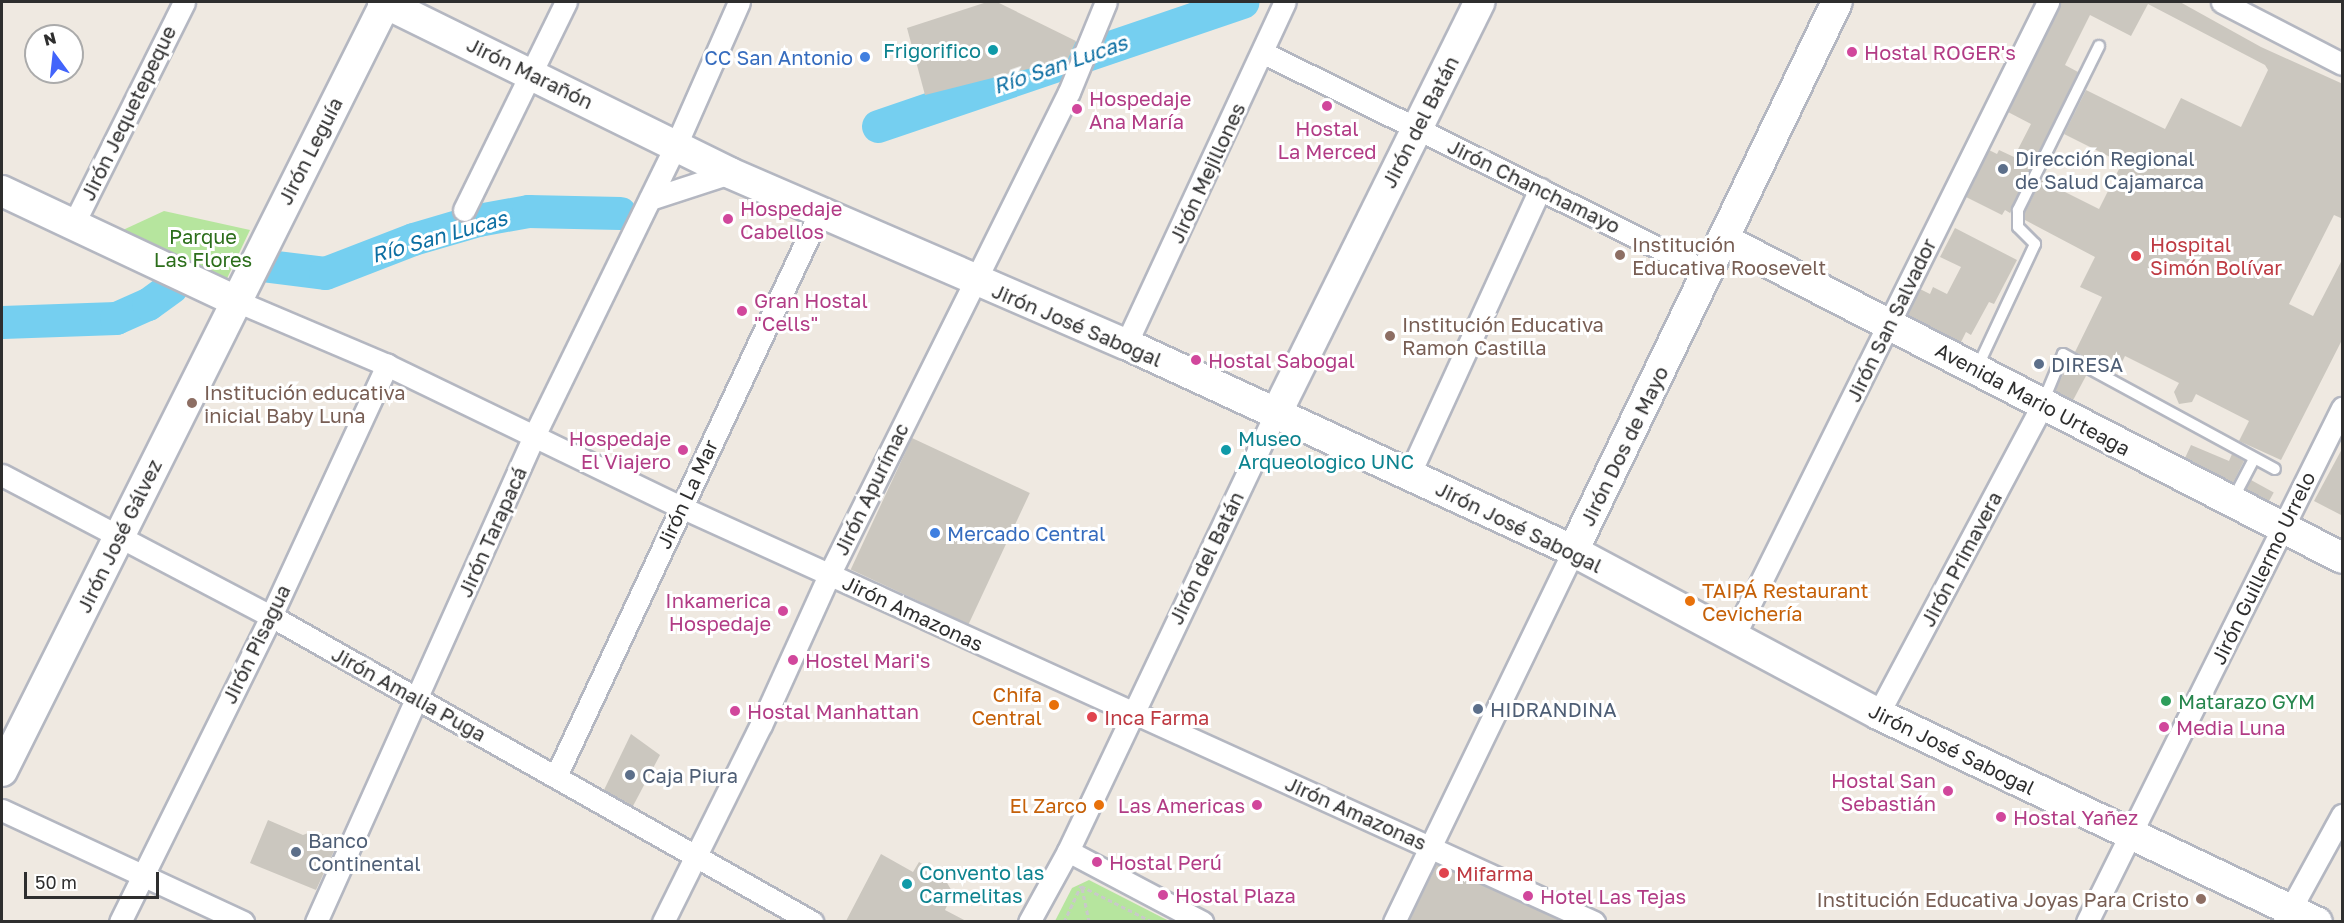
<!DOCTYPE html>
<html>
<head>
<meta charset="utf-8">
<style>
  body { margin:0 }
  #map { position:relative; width:2344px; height:923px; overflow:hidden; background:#efe9e1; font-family:"Golos Text",sans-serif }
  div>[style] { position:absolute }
  .green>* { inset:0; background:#b6e59e }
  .river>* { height:33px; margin:-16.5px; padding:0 16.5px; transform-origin:16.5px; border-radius:16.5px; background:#75cff0 }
  .building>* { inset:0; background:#cbc7bf; transform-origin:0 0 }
  .path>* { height:3px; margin-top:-1.5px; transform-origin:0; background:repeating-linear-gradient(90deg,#c9c9c9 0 4.5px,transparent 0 7.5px) }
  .roads { filter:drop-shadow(2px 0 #b4b7c1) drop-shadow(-2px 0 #b4b7c1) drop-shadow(0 2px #b4b7c1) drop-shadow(0 -2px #b4b7c1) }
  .lane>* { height:10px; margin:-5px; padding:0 5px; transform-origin:5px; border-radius:5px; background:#fff }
  .street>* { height:21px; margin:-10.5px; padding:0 10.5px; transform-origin:10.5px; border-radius:10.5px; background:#fff }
  .secondary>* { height:30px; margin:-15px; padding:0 15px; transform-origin:15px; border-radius:15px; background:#fff }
  .dots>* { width:16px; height:16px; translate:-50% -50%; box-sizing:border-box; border:3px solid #fff; border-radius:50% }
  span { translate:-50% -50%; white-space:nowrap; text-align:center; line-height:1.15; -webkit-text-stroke:6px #fff; paint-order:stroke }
  .culture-label { font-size:20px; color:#0d838f }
  .right { translate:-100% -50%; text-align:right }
  .left { translate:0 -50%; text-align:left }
  .hotel-label { font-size:20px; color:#b23c85 }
  .shop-label { font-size:20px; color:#366cbe }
  .street-label { font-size:20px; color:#2e2e2e }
  .service-label { font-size:20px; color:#4e5e75 }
  .park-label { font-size:20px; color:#2c6e1b }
  .education-label { font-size:20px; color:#785e54 }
  .health-label { font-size:20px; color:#be3a42 }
  .food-label { font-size:20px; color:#c56008 }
  .leisure-label { font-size:20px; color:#27864d }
  .water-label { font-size:21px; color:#0d6fa3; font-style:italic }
  .frame { position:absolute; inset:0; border:3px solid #2e2e2e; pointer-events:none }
  .north { position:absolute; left:24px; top:24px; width:60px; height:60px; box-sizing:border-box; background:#fff; border:2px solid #ababab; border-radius:50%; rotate:345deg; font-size:16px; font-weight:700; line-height:24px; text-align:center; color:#2e2e2e }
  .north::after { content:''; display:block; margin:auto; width:21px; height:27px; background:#4264fb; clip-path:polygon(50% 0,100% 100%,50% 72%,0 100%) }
  .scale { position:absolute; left:24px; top:872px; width:135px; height:27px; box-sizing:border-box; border:3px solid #2e2e2e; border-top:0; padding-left:8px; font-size:18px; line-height:21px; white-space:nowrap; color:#2e2e2e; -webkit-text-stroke:4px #fff; paint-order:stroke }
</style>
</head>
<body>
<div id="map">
  <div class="green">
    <i style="clip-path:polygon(164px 211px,250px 230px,222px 289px,110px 236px)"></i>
    <i style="clip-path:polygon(1089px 880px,1169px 921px,1055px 921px,1072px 888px)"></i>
  </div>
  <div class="river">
    <i style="left:878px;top:126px;width:385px;rotate:-18.8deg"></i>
    <i style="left:261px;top:265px;width:64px;rotate:7.1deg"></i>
    <i style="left:325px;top:273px;width:94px;rotate:-21.1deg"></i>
    <i style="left:413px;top:239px;width:68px;rotate:-16.3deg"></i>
    <i style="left:478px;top:220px;width:51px;rotate:-10.2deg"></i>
    <i style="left:528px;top:211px;width:92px;rotate:1.2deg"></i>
    <i style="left:2px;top:322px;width:114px;rotate:-2deg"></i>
    <i style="left:116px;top:318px;width:35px;rotate:-24deg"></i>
    <i style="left:148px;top:304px;width:29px;rotate:-36deg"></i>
  </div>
  <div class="building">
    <i style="clip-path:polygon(987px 2px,997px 2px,1076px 41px,1068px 59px,925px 95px,907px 28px)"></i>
    <i style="clip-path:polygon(2061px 2px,2180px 2px,2261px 47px,2343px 84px,2343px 219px,2334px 215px,2289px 304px,2313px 316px,2343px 258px,2343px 338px,2281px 460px,2239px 441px,2249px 421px,2196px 394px,2192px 402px,2179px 404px,2174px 392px,2179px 383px,2125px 356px,2117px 372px,2075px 352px,2102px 297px,2080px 287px,2095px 257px,2025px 220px,2025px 212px,2041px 180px,2099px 209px,2122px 163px,2064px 134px,2086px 90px,2165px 129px,2181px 98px,2241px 127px,2268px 70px,2265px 65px,2148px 4px,2131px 36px,2090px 15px,2065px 65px,2078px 72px,2010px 213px,2005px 210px,2002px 215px,1966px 197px,1989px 150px,1997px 154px,1999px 150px,2014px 157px,2031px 124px,2008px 112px)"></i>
    <i style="clip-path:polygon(1955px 228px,2017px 260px,1994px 304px,1989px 302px,1971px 335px,1966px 332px,1961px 342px,1907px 315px,1920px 289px,1930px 294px,1933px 287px,1947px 294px,1961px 267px,1940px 257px)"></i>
    <i style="left:2068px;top:365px;width:21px;height:29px;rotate:28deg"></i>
    <i style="left:912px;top:438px;width:130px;height:145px;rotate:25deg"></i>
    <i style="clip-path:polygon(2191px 445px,2229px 461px,2232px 454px,2244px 461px,2233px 483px,2185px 458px)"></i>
    <i style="clip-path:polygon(2343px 447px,2343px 516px,2314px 501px)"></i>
    <i style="left:2251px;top:480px;width:26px;height:10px;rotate:29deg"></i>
    <i style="clip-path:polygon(631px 734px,660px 755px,633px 806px,604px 790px)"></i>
    <i style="clip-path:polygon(268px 820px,303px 835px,313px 831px,339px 840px,316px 890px,250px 863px)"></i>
    <i style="clip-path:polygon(881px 854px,913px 872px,919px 862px,943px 876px,953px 893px,945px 910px,966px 921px,846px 921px)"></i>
    <i style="clip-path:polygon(1437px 864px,1555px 918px,1562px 921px,1409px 921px)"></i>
  </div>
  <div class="path">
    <i style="left:1082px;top:888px;width:35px;rotate:78deg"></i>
    <i style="left:1064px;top:922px;width:40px;rotate:-65deg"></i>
    <i style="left:1081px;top:886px;width:80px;rotate:26.6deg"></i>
  </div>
  <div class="roads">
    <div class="lane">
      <i style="left:1977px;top:368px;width:137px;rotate:-64.9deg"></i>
      <i style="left:2035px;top:244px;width:24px;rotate:-135deg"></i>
      <i style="left:2018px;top:227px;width:17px;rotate:-90deg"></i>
      <i style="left:2018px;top:210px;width:183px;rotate:-63.7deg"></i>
      <i style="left:2043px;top:402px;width:52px;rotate:-67.4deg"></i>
      <i style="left:2063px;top:354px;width:241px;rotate:28.5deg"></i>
      <i style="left:2233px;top:499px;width:45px;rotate:-62.3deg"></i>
    </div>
    <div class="street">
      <i style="left:2222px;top:2px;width:135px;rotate:27.3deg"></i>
      <i style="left:1264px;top:53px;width:495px;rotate:26.3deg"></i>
      <i style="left:650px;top:199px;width:84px;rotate:-18deg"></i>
      <i style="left:464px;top:210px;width:232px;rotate:-63.9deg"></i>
      <i style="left:73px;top:225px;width:249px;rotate:-63.5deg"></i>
      <i style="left:234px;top:300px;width:166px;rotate:23deg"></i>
      <i style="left:387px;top:365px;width:326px;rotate:25.8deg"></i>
      <i style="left:681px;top:507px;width:1003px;rotate:24.44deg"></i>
      <i style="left:1126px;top:344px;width:377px;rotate:-65.1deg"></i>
      <i style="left:2px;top:475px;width:304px;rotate:27.7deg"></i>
      <i style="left:271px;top:616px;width:622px;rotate:29.49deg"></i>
      <i style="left:1409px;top:475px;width:315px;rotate:-65.4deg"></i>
      <i style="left:1733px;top:638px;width:710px;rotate:-63.65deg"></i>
      <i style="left:1878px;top:714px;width:351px;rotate:-62deg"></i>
      <i style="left:556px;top:776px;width:623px;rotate:-64.92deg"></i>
      <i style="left:2px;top:810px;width:266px;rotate:24.9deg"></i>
      <i style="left:1068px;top:851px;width:152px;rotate:27.9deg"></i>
      <i style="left:2284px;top:921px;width:121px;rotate:-61.3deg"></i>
      <i style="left:120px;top:922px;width:341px;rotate:-63.7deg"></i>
      <i style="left:271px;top:616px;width:277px;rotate:-65.2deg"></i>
      <i style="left:316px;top:922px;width:533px;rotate:-65.84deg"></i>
      <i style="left:534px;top:436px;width:324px;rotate:-64deg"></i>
      <i style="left:676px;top:145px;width:156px;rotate:-66.2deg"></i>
      <i style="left:663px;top:922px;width:220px;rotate:-63.6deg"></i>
      <i style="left:761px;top:725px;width:165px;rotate:-65.6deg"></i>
      <i style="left:829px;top:575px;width:539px;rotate:-63.58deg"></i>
      <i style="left:1069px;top:92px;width:97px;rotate:-67.7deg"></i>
      <i style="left:1029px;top:922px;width:81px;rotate:-61.2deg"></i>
      <i style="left:1068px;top:851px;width:482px;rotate:-64.6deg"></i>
      <i style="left:1394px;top:922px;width:412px;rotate:-64.2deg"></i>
      <i style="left:2087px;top:922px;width:574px;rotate:-63.61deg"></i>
    </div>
    <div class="secondary">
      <i style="left:383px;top:2px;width:387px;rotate:26.2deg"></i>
      <i style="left:730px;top:173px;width:431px;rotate:23.4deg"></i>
      <i style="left:1126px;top:344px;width:493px;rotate:24.8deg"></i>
      <i style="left:1573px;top:551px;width:346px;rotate:28.1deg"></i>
      <i style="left:1878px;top:714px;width:486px;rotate:25.4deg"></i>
      <i style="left:2px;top:191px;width:256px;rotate:25.2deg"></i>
      <i style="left:1723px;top:239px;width:696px;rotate:27.26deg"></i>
      <i style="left:1275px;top:416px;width:462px;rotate:-63.7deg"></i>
      <i style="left:1573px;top:551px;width:609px;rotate:-64.32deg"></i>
      <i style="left:2px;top:771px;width:860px;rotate:-63.46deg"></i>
    </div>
  </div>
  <div class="dots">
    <i style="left:993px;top:50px;background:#0f9aa8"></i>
    <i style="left:1852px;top:52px;background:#d1479c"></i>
    <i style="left:865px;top:57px;background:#3f7fe0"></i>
    <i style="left:1327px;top:106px;background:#d1479c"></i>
    <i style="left:1077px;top:109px;background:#d1479c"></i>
    <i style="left:2003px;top:169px;background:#5c6f8a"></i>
    <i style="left:728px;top:219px;background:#d1479c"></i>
    <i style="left:1620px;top:255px;background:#8d6e63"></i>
    <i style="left:2136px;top:256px;background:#e0444e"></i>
    <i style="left:742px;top:311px;background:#d1479c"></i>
    <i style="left:1390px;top:336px;background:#8d6e63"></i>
    <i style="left:1196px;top:360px;background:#d1479c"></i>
    <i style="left:2039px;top:364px;background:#5c6f8a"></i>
    <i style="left:192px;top:403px;background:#8d6e63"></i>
    <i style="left:683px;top:450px;background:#d1479c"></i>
    <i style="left:1226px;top:450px;background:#0f9aa8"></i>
    <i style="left:935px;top:533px;background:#3f7fe0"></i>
    <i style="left:1690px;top:601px;background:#e8710a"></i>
    <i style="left:783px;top:611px;background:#d1479c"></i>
    <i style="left:793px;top:660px;background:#d1479c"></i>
    <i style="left:2166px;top:701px;background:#2e9e5b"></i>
    <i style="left:1054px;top:705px;background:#e8710a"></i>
    <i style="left:1478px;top:709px;background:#5c6f8a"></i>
    <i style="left:735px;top:711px;background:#d1479c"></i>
    <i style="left:1092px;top:717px;background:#e0444e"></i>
    <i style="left:2164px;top:727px;background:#d1479c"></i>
    <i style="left:630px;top:775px;background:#5c6f8a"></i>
    <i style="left:1948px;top:791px;background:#d1479c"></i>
    <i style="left:1099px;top:805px;background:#e8710a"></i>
    <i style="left:1257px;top:805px;background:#d1479c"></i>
    <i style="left:2001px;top:817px;background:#d1479c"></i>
    <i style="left:296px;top:852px;background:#5c6f8a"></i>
    <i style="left:1097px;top:862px;background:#d1479c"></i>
    <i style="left:1444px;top:873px;background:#e0444e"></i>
    <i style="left:907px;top:884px;background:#0f9aa8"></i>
    <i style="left:1163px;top:895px;background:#d1479c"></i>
    <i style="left:1528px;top:896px;background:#d1479c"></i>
    <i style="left:2201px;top:899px;background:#8d6e63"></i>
  </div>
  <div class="culture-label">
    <span class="right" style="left:981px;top:50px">Frigorifico</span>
    <span class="left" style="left:1238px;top:450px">Museo<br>Arqueologico UNC</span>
    <span class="left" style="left:919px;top:884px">Convento las<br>Carmelitas</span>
  </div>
  <div class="hotel-label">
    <span class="left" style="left:1864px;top:52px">Hostal ROGER's</span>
    <span class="left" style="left:1089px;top:110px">Hospedaje<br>Ana María</span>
    <span style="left:1327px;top:140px">Hostal<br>La Merced</span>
    <span class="left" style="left:740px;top:220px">Hospedaje<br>Cabellos</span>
    <span class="left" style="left:754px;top:312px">Gran Hostal<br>"Cells"</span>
    <span class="left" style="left:1208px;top:360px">Hostal Sabogal</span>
    <span class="right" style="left:671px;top:450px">Hospedaje<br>El Viajero</span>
    <span class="right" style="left:771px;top:612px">Inkamerica<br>Hospedaje</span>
    <span class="left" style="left:805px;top:660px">Hostel Mari's</span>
    <span class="left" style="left:747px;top:711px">Hostal Manhattan</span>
    <span class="left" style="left:2176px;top:727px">Media Luna</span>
    <span class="right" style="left:1936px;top:792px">Hostal San<br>Sebastián</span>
    <span class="right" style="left:1245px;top:805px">Las Americas</span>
    <span class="left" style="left:2013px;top:817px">Hostal Yañez</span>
    <span class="left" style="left:1109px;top:862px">Hostal Perú</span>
    <span class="left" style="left:1175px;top:895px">Hostal Plaza</span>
    <span class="left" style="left:1540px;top:896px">Hotel Las Tejas</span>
  </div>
  <div class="shop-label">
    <span class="right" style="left:853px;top:57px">CC San Antonio</span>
    <span class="left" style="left:947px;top:533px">Mercado Central</span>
  </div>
  <div class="street-label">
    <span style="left:530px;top:73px;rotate:26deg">Jirón Marañón</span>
    <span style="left:128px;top:113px;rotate:-64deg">Jirón Jequetepeque</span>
    <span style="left:1420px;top:122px;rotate:-63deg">Jirón del Batán</span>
    <span style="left:310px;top:151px;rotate:-63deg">Jirón Leguía</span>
    <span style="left:1207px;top:173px;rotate:-65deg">Jirón Mejillones</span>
    <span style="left:1534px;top:186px;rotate:26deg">Jirón Chanchamayo</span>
    <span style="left:1891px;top:320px;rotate:-64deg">Jirón San Salvador</span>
    <span style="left:1077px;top:325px;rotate:23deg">Jirón José Sabogal</span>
    <span style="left:2033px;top:399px;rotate:28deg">Avenida Mario Urteaga</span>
    <span style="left:1624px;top:446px;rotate:-64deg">Jirón Dos de Mayo</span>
    <span style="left:871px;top:489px;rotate:-64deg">Jirón Apurímac</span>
    <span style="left:687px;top:494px;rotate:-65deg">Jirón La Mar</span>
    <span style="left:1519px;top:527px;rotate:26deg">Jirón José Sabogal</span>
    <span style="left:492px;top:532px;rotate:-66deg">Jirón Tarapacá</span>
    <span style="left:119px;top:536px;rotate:-64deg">Jirón José Gálvez</span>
    <span style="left:1206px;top:558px;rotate:-64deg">Jirón del Batán</span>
    <span style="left:1961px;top:559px;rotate:-62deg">Jirón Primavera</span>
    <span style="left:2263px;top:568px;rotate:-64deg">Jirón Guillermo Urrelo</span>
    <span style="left:913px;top:613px;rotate:25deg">Jirón Amazonas</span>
    <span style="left:256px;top:644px;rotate:-64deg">Jirón Pisagua</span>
    <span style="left:409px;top:694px;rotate:29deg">Jirón Amalia Puga</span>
    <span style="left:1952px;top:749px;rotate:26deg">Jirón José Sabogal</span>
    <span style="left:1356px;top:813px;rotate:24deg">Jirón Amazonas</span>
  </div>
  <div class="service-label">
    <span class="left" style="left:2015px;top:170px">Dirección Regional<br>de Salud Cajamarca</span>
    <span class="left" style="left:2051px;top:364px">DIRESA</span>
    <span class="left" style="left:1490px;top:709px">HIDRANDINA</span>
    <span class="left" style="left:642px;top:775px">Caja Piura</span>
    <span class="left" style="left:308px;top:852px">Banco<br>Continental</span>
  </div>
  <div class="park-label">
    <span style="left:203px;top:248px">Parque<br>Las Flores</span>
  </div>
  <div class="education-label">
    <span class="left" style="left:1632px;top:256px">Institución<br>Educativa Roosevelt</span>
    <span class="left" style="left:1402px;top:336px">Institución Educativa<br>Ramon Castilla</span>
    <span class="left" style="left:204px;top:404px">Institución educativa<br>inicial Baby Luna</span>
    <span class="right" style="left:2189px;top:899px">Institución Educativa Joyas Para Cristo</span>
  </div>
  <div class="health-label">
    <span class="left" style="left:2150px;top:256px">Hospital<br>Simón Bolívar</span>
    <span class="left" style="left:1104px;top:717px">Inca Farma</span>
    <span class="left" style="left:1456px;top:873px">Mifarma</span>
  </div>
  <div class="food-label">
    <span class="left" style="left:1702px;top:602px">TAIPÁ Restaurant<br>Cevichería</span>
    <span class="right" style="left:1042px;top:706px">Chifa<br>Central</span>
    <span class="right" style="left:1087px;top:805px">El Zarco</span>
  </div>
  <div class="leisure-label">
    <span class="left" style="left:2178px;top:701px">Matarazo GYM</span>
  </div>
  <div class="water-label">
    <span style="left:1060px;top:64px;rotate:-19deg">Río San Lucas</span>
    <span style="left:439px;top:236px;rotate:-16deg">Río San Lucas</span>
  </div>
  <div class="frame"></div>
  <div class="north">N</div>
  <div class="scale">50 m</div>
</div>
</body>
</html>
